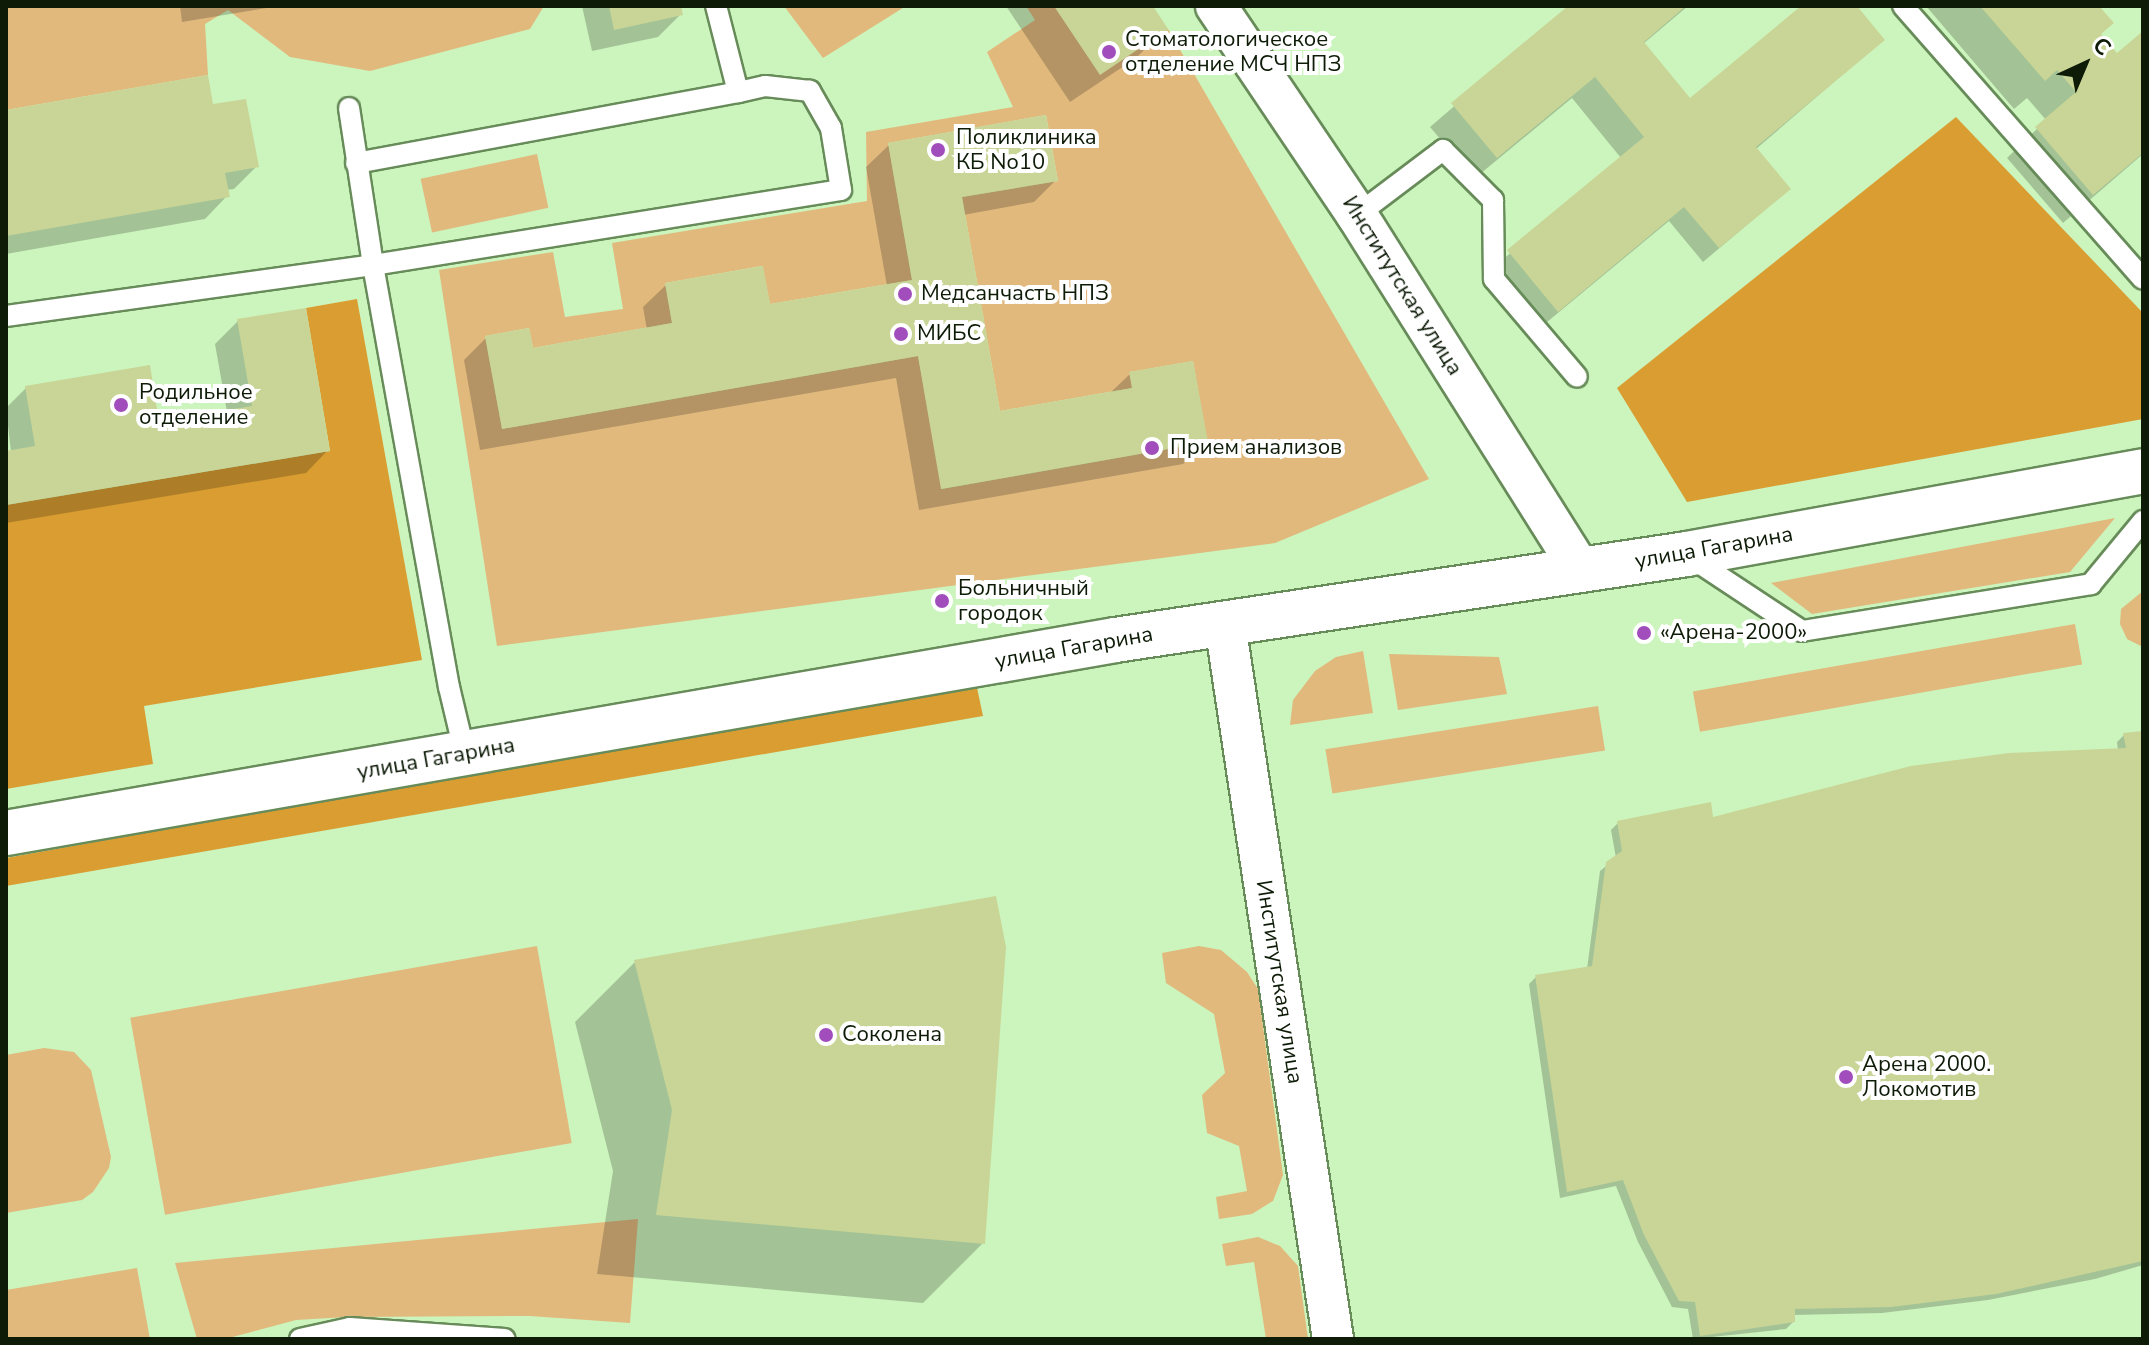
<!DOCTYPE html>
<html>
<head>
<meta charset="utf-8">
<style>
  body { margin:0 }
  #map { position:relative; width:2149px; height:1345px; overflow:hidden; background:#ccf4bd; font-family:"Nunito Sans",sans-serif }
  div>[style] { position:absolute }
  .green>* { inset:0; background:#e1b97d; transform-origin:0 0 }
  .forest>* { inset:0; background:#da9d32 }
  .shadow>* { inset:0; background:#0003 }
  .building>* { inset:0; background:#c9d596 }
  .roads { filter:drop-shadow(2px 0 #678b59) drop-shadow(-2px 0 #678b59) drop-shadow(0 2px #678b59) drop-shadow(0 -2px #678b59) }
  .service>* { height:20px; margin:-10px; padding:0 10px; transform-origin:10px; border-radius:10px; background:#fff }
  .minor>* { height:40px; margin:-20px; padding:0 20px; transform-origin:20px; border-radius:20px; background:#fff }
  .secondary>* { height:44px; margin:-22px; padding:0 22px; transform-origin:22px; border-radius:22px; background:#fff }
  .dots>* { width:22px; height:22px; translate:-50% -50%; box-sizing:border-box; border:4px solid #fff; border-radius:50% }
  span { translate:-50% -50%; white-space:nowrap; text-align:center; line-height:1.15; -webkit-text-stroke:8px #fff; paint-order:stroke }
  .poi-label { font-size:22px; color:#0d1b07 }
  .left { translate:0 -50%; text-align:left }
  .street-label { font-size:22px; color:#0d1b07 }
  .frame { position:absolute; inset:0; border:8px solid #0d1b07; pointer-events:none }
  .north { position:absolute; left:2045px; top:24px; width:80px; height:80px; -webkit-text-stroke:6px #fff; paint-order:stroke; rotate:44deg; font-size:22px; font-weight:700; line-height:32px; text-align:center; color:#0d1b07 }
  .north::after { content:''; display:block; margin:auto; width:28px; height:36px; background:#0d1b07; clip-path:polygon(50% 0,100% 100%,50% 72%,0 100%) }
</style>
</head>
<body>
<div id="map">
  <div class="green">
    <i style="clip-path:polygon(6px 6px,544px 6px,530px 29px,370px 71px,290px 57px,228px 10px,205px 24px,208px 75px,6px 110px)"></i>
    <i style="clip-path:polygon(784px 6px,906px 6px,823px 58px)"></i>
    <i style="clip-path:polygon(evenodd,1026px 6px,1054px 6px,1100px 74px,1168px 29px,1429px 479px,1275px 543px,497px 646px,439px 270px,553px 252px,565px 317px,623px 309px,612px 243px,867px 201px,866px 132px,1013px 107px,987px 52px,1035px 20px,1026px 6px,1046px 115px,1058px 181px,962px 197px,1000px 411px,1132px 388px,1130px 372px,1193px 361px,1207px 442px,942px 489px,918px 356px,502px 429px,485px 336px,529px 328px,533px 348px,672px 323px,665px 283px,762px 266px,770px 304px,912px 280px,888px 143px,1046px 115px)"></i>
    <i style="left:537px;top:154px;width:55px;height:119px;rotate:78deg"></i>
    <i style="clip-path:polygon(2115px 518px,2070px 572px,1812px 614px,1771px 583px)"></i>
    <i style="clip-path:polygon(2143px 591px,2143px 647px,2127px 639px,2120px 624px,2121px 609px)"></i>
    <i style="left:2075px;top:624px;width:41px;height:388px;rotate:80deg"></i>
    <i style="clip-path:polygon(1363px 651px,1373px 713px,1290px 725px,1293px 700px,1315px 671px,1336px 657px)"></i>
    <i style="clip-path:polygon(1389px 654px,1499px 657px,1507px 694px,1398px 710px)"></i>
    <i style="left:1598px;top:706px;width:45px;height:276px;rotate:81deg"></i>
    <i style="left:537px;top:946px;width:200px;height:413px;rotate:80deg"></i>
    <i style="clip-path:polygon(1199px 946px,1221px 950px,1247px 972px,1258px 989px,1283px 1175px,1273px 1201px,1252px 1214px,1219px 1219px,1216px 1197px,1247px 1191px,1239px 1146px,1207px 1133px,1202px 1095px,1225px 1073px,1214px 1014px,1166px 983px,1162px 953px)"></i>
    <i style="clip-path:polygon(44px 1048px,74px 1052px,91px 1070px,111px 1157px,109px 1168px,93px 1192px,82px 1200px,6px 1213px,6px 1055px)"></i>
    <i style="clip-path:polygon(638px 1219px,630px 1323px,530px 1316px,347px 1317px,296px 1320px,225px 1339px,197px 1339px,175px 1263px)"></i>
    <i style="clip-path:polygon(1258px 1237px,1280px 1246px,1298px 1266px,1308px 1339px,1266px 1339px,1254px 1262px,1226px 1266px,1222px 1244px)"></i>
    <i style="clip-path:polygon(137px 1268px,150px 1339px,6px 1339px,6px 1290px)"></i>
  </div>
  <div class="forest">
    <i style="clip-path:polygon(1956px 117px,2143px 313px,2143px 419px,1687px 502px,1617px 388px)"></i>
    <i style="clip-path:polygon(357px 299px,422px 660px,144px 706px,153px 764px,6px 789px,6px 505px,330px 451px,306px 308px)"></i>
    <i style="clip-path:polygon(976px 683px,983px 716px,6px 886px,6px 858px)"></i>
  </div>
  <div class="shadow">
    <i style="clip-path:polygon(180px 6px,279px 6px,182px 22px)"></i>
    <i style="clip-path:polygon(582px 6px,679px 6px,681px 14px,658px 37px,592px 51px)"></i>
    <i style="clip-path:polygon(1006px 6px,1150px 6px,1165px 29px,1136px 58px,1070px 102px)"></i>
    <i style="clip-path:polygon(1571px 6px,1688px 6px,1643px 44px,1690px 101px,1804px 6px,1854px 6px,1883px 40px,1756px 149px,1773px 203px,1703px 262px,1669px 221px,1535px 332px,1486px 274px,1621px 158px,1572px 98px,1474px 179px,1430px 127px)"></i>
    <i style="clip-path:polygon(1926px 6px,2097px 6px,2099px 35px,2117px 56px,2143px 33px,2143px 154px,2063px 223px,2007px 158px,2046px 120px,2027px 98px,2014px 109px)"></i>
    <i style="clip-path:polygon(212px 106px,257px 166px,234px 189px,226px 190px,227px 196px,205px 219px,6px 254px,6px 112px)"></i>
    <i style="clip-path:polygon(889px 145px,1056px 180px,1034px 202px,963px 215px,998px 413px,1109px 394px,1130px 374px,1206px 441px,1183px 464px,919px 510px,896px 378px,480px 450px,464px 360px,486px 338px,531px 350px,647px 330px,643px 307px,666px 285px,768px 307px,887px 286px,866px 167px)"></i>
    <i style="clip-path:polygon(238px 321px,328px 450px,306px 473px,6px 523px,6px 453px,11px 452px,6px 408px,26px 388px,158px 424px,227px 412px,215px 344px)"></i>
    <i style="clip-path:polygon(2143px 733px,2143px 1265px,2095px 1279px,1988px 1300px,1882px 1313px,1793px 1315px,1793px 1322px,1786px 1329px,1693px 1339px,1688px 1309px,1672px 1307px,1638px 1242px,1616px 1186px,1560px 1198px,1529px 984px,1536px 977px,1587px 969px,1600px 871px,1616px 858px,1611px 830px,1618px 823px,1711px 819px,2118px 751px,2117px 742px,2124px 735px)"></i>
    <i style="clip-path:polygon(635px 962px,983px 1243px,923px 1303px,597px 1274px,613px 1171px,575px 1022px)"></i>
  </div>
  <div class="building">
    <i style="clip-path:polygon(609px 6px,681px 6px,683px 15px,614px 30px)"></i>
    <i style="clip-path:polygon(1054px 6px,1153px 6px,1168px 29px,1100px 75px)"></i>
    <i style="clip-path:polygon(1568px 6px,1686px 6px,1644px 42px,1690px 98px,1801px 6px,1857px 6px,1885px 40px,1756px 147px,1791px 189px,1719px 248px,1684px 207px,1558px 312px,1507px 250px,1644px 137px,1595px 77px,1497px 158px,1451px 103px)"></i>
    <i style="clip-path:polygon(1980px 6px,2099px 6px,2114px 23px,2101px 34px,2117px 53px,2143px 31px,2143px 153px,2093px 195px,2035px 127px,2076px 92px,2057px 70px,2045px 81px)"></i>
    <i style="clip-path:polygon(208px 75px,213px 104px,246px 99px,259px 167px,225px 173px,230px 197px,6px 236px,6px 110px)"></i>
    <i style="clip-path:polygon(1046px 115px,1058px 181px,962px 197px,1000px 411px,1132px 388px,1129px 372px,1193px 361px,1208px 442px,941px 489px,918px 356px,502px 429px,485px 336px,529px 328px,533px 348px,672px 323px,665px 283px,763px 266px,770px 304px,912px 280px,888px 143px)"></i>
    <i style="clip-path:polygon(306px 308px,330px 451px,6px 505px,6px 451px,35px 446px,25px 386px,150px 365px,159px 421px,252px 406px,237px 319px)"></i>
    <i style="clip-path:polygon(2143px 731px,2143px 1261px,1996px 1294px,1891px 1307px,1795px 1309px,1795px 1322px,1700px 1336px,1695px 1302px,1679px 1301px,1644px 1235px,1623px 1180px,1567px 1192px,1535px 975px,1592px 966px,1606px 862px,1622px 851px,1617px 821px,1711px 802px,1713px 817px,1911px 766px,2009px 753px,2126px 748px,2123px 733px)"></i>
    <i style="clip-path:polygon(996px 896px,1006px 947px,985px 1244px,656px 1215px,672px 1110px,634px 960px)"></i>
  </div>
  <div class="roads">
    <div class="service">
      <i style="left:1903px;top:6px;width:363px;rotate:48.7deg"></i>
      <i style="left:349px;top:108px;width:159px;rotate:81.3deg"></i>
      <i style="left:373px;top:265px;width:429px;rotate:79.8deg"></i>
      <i style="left:449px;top:687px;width:69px;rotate:76.6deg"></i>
      <i style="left:356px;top:163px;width:389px;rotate:-10.5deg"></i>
      <i style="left:1357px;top:215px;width:108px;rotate:-37.1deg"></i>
      <i style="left:1443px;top:150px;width:71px;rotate:45deg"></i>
      <i style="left:1493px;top:200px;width:79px;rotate:89.3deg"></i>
      <i style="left:1494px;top:279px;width:128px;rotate:49.7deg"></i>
      <i style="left:6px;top:316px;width:371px;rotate:-7.9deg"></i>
      <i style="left:373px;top:265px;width:474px;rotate:-9.1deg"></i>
      <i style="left:841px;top:190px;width:63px;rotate:-99.2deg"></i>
      <i style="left:831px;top:128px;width:43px;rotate:-119.6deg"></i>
      <i style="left:810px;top:91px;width:45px;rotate:-173.7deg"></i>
      <i style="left:765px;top:86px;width:28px;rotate:167deg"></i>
      <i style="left:738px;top:92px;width:89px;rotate:-104.3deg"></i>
      <i style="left:1690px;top:557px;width:134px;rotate:33.5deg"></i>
      <i style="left:1802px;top:631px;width:293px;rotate:-9.2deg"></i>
      <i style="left:2091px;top:584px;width:82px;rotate:-50.5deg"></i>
      <i style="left:300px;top:1339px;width:51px;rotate:-12.4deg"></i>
      <i style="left:350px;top:1328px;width:155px;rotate:4.1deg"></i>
    </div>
    <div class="minor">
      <i style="left:1216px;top:6px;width:252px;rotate:56deg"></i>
      <i style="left:1357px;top:215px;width:421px;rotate:57.8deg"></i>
      <i style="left:1225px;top:624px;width:723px;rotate:81.41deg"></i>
    </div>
    <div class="secondary">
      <i style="left:6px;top:833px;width:1126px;rotate:-9.87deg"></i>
      <i style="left:1115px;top:640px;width:578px;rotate:-8.55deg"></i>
      <i style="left:1687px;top:554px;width:463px;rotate:-10.3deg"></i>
    </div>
  </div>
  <div class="dots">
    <i style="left:1109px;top:52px;background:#a14dbc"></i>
    <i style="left:938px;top:150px;background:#a14dbc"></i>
    <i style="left:905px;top:294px;background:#a14dbc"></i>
    <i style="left:901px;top:334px;background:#a14dbc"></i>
    <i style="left:121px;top:405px;background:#a14dbc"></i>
    <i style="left:1152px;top:448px;background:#a14dbc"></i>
    <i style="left:942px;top:601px;background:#a14dbc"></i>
    <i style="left:1644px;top:633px;background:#a14dbc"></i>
    <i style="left:826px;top:1035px;background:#a14dbc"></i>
    <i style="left:1846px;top:1077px;background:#a14dbc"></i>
  </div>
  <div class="poi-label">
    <span class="left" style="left:1125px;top:52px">Стоматологическое<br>отделение МСЧ НПЗ</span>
    <span class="left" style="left:956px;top:150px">Поликлиника<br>КБ No10</span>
    <span class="left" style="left:921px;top:294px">Медсанчасть НПЗ</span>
    <span class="left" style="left:917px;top:334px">МИБС</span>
    <span class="left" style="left:139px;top:405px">Родильное<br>отделение</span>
    <span class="left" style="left:1170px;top:448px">Прием анализов</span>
    <span class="left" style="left:958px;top:601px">Больничный<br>городок</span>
    <span class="left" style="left:1660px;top:633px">«Арена-2000»</span>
    <span class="left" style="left:842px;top:1035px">Соколена</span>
    <span class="left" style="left:1862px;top:1077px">Арена 2000.<br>Локомотив</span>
  </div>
  <div class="street-label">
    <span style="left:1402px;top:286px;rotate:58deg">Институтская улица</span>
    <span style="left:1714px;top:548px;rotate:-10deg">улица Гагарина</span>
    <span style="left:1074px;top:648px;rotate:-10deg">улица Гагарина</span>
    <span style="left:436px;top:759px;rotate:-10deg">улица Гагарина</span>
    <span style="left:1279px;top:982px;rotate:81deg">Институтская улица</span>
  </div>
  <div class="frame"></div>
  <div class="north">С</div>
</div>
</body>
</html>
